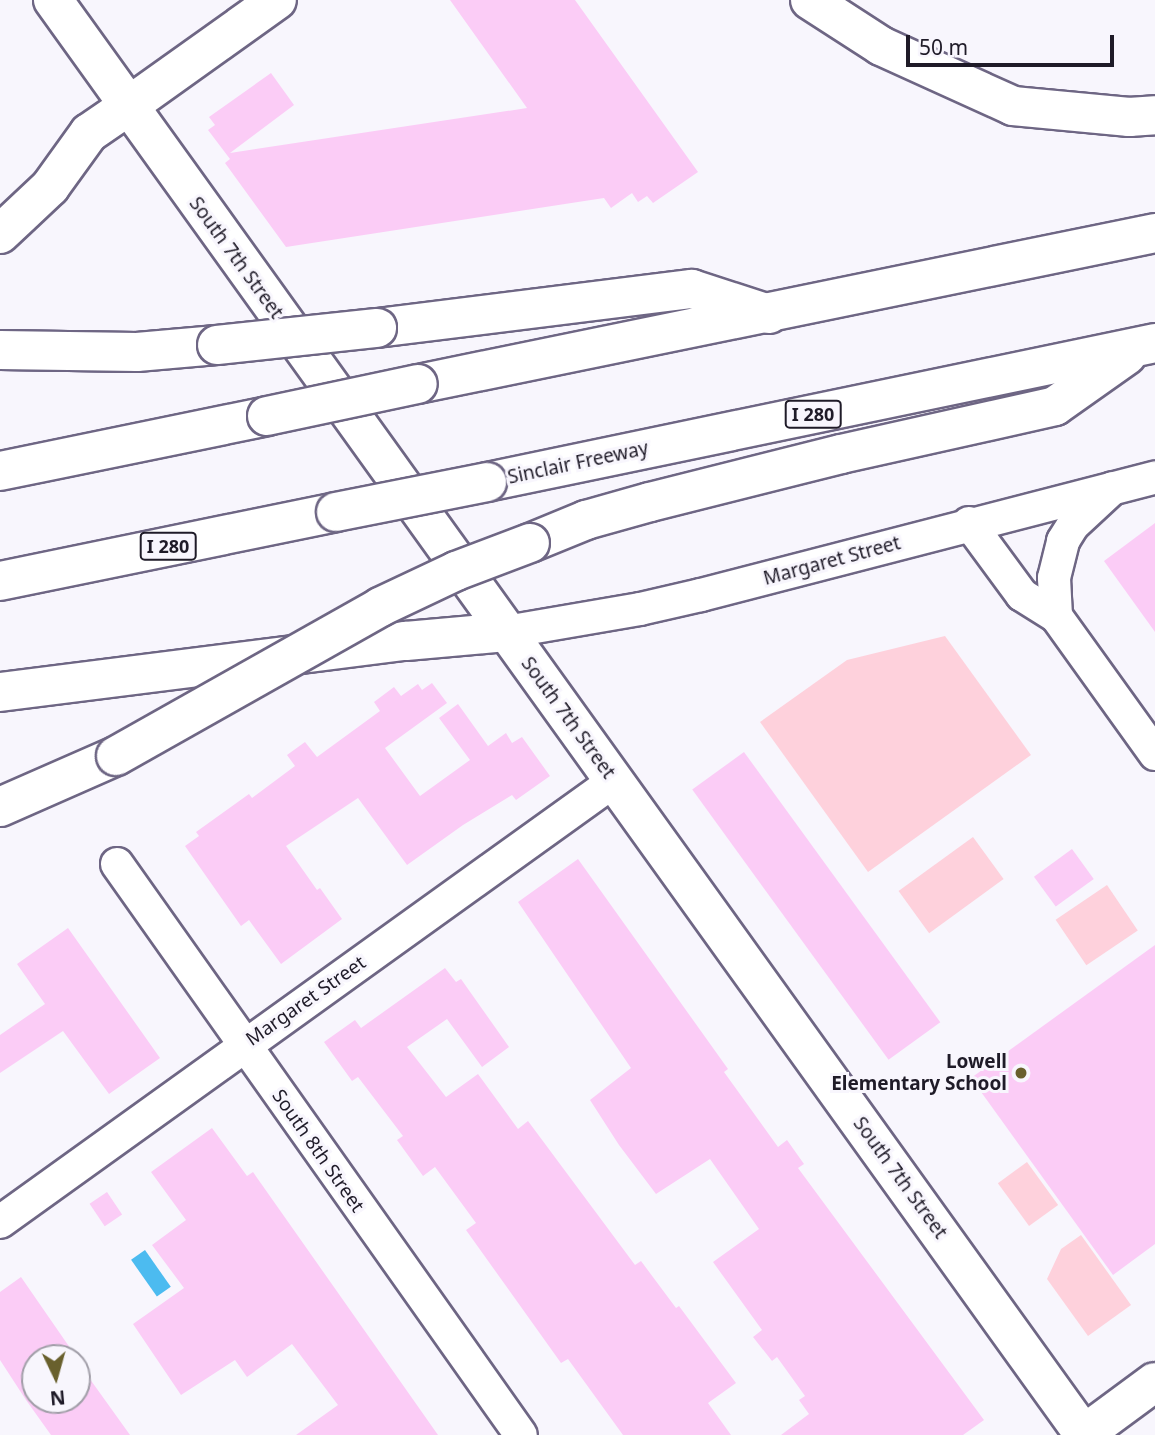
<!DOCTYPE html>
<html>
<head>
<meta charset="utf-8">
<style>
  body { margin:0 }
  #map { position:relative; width:1155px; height:1435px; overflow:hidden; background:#f8f6fd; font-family:"Noto Sans",sans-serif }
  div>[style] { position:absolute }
  .green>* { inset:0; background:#fed1dc; transform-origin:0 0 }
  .water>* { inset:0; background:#4cbbf0; transform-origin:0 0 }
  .building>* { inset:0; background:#fbccf6; transform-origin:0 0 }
  .roads { filter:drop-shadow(2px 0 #6e6684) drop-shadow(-2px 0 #6e6684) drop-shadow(0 2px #6e6684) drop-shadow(0 -2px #6e6684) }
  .minor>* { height:32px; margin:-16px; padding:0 16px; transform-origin:16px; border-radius:16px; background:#fff }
  .tertiary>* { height:38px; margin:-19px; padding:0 19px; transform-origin:19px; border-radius:19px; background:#fff }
  .motorway>* { height:38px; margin:-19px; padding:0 19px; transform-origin:19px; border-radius:19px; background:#fff }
  .bridges { filter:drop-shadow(2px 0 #6e6684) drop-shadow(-2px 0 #6e6684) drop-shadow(0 2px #6e6684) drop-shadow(0 -2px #6e6684) }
  .motorway-bridge>* { height:38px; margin:-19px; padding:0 19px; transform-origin:19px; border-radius:19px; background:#fff }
  .dots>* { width:19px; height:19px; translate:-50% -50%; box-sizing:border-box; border:4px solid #f8f6fd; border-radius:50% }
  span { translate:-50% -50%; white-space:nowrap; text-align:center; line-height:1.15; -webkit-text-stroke:6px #f8f6fd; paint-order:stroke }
  .shield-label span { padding:2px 5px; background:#f8f6fd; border:2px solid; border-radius:5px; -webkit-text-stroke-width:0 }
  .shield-label { font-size:18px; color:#1f1b28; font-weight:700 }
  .street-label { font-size:19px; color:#1f1b28 }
  .poi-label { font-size:19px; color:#1f1b28; font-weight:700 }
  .right { translate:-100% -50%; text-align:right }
  .north { position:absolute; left:21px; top:1344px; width:70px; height:70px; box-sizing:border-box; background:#f8f6fd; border:2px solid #a19ea8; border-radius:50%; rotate:175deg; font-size:19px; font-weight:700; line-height:28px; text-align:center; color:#1f1b28 }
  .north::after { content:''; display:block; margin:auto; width:24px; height:32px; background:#69602d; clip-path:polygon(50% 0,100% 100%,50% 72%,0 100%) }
  .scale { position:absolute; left:906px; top:35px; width:208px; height:32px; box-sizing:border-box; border:4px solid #1f1b28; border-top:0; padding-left:9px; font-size:21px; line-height:24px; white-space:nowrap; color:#1f1b28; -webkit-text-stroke:5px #f8f6fd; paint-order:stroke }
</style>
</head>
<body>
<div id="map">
  <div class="green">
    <i style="clip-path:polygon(945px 636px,1031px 755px,868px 872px,760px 722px,847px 660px)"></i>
    <i style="left:973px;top:837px;width:52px;height:92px;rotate:54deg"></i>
    <i style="left:1107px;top:885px;width:55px;height:62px;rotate:56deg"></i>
    <i style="left:1027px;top:1162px;width:53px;height:36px;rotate:54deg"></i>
    <i style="clip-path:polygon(1081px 1235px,1131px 1305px,1088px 1336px,1047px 1279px,1061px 1249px)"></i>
  </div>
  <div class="water">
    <i style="left:145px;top:1250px;width:45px;height:17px;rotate:55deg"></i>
  </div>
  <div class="building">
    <i style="clip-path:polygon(450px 0,575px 0,698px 172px,653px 203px,647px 196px,638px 202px,632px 193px,611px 208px,604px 198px,286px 247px,225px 163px,230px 159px,208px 130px,215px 125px,209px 117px,271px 73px,294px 105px,230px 153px,527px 108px)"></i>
    <i style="clip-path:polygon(1155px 523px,1155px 632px,1104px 561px)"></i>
    <i style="clip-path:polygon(432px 683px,447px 703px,385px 748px,420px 796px,470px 760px,439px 718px,458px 704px,488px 746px,506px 733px,512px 743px,522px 737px,550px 776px,516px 800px,512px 795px,463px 825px,407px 865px,358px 798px,286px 846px,317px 890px,320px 888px,342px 919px,281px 964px,249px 920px,241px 926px,185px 846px,199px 836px,196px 832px,249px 794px,252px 798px,295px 766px,287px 755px,305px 742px,317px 757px,380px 711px,374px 702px,394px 687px,401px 696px,418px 684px,422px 690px)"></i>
    <i style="left:744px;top:752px;width:334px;height:64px;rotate:54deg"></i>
    <i style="left:1072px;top:849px;width:37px;height:47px;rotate:54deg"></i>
    <i style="clip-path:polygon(578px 859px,728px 1069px,724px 1072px,778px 1147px,787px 1140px,804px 1164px,798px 1168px,984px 1420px,963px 1435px,781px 1435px,809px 1414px,799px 1400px,805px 1396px,777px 1357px,772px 1361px,753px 1337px,762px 1330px,713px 1262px,759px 1229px,710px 1159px,656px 1194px,619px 1145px,590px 1100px,631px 1068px,518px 902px)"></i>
    <i style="clip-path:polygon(68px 928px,160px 1058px,109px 1094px,63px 1031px,0 1073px,0 1035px,45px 1004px,17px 964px)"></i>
    <i style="clip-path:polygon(1155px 945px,1155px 1244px,1113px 1275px,971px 1078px)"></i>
    <i style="clip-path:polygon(445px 968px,456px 982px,461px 979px,509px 1047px,482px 1067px,447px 1019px,407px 1047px,446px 1097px,478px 1074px,518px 1129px,528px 1121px,635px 1265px,641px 1261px,676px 1308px,679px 1306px,736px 1383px,708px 1403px,731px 1435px,623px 1435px,568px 1359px,561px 1363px,466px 1230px,476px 1223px,435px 1167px,423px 1176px,397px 1140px,403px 1136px,358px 1077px,352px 1081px,324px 1042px,355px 1020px,361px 1028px)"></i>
    <i style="clip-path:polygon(212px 1128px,247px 1176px,253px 1172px,438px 1435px,296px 1435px,338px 1405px,292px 1344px,247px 1377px,235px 1360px,181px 1395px,133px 1324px,184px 1288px,152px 1245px,186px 1220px,151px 1172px)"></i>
    <i style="left:107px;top:1192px;width:27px;height:21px;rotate:56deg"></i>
    <i style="clip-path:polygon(21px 1277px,77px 1358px,35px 1358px,35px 1400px,77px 1400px,77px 1361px,130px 1435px,51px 1435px,26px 1400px,0 1360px,0 1292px)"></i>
  </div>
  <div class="roads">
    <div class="minor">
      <i style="left:969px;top:523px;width:89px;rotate:53.6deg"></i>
      <i style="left:1022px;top:595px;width:40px;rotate:32deg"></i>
      <i style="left:1056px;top:616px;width:170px;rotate:54.3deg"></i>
      <i style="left:1056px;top:616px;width:38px;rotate:-93deg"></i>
      <i style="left:1054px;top:578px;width:38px;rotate:-76deg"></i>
      <i style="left:1063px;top:541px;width:19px;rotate:-58deg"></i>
      <i style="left:1073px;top:525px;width:54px;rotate:-42.8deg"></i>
      <i style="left:506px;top:632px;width:136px;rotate:-9.7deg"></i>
      <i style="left:640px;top:609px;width:63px;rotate:-12.9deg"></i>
      <i style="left:701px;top:595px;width:469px;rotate:-14.5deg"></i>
      <i style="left:117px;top:864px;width:699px;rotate:54.72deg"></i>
      <i style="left:0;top:1222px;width:756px;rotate:-35.69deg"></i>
    </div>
    <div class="tertiary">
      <i style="left:53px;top:0;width:1767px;rotate:54.3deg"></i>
      <i style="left:127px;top:107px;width:184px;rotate:-35.5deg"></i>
      <i style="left:1083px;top:1435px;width:89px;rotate:-36.4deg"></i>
    </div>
    <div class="motorway">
      <i style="left:810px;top:0;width:85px;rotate:32.9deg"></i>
      <i style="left:881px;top:46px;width:145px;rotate:24.4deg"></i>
      <i style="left:1013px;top:106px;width:117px;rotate:5.4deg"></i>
      <i style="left:1129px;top:117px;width:26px;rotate:-4deg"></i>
      <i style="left:0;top:234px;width:69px;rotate:-43.2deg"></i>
      <i style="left:50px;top:187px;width:67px;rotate:-54.2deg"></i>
      <i style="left:89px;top:133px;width:46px;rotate:-34.4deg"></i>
      <i style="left:377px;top:328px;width:317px;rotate:-7.1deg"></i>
      <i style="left:692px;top:289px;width:81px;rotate:18deg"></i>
      <i style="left:0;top:350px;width:137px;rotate:0.8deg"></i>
      <i style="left:137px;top:352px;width:80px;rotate:-5deg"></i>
      <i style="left:418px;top:384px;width:752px;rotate:-11.58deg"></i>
      <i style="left:0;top:471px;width:273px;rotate:-11.6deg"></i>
      <i style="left:487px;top:482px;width:682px;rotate:-11.75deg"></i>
      <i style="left:530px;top:543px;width:61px;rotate:-22.3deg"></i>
      <i style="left:586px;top:520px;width:66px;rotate:-15.7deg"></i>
      <i style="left:650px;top:502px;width:197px;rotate:-14.1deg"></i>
      <i style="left:841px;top:454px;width:219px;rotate:-12.6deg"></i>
      <i style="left:1055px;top:406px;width:88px;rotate:-35.3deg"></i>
      <i style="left:0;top:581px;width:343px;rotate:-11.6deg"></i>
      <i style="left:0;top:692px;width:409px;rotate:-7.2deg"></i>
      <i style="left:406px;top:641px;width:100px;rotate:-5.1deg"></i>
      <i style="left:0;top:807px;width:127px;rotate:-23.7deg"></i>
    </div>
  </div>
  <div class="bridges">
    <div class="motorway-bridge">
      <i style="left:217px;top:345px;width:161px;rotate:-6.1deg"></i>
      <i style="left:267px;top:416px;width:154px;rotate:-12deg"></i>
      <i style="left:336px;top:512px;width:154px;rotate:-11.2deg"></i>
      <i style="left:116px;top:756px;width:303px;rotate:-29.4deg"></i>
      <i style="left:380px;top:607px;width:84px;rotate:-25.3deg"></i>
      <i style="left:456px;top:571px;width:79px;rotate:-20.7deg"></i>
    </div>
  </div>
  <div class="dots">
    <i style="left:1021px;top:1073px;background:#69602d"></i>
  </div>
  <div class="shield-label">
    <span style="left:813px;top:414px">I 280</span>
    <span style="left:168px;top:546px">I 280</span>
  </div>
  <div class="street-label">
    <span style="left:236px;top:258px;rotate:54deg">South 7th Street</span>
    <span style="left:578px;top:463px;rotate:-12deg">Sinclair Freeway</span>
    <span style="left:832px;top:561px;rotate:-15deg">Margaret Street</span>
    <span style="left:568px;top:718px;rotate:54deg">South 7th Street</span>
    <span style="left:306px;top:1001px;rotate:-35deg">Margaret Street</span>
    <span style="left:318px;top:1151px;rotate:55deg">South 8th Street</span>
    <span style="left:900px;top:1178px;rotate:54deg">South 7th Street</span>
  </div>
  <div class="poi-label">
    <span class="right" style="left:1007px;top:1073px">Lowell<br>Elementary School</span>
  </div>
  <div class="north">N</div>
  <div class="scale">50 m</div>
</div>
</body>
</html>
